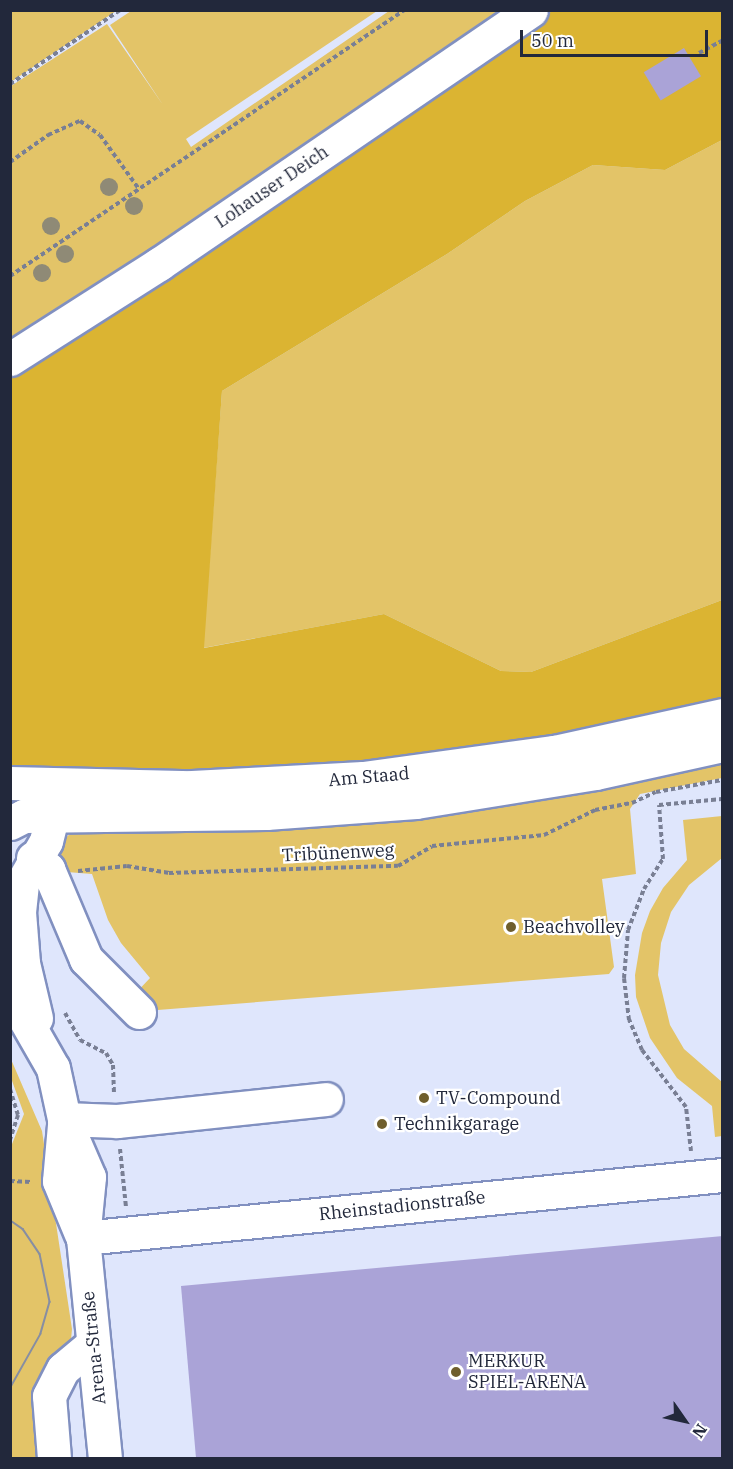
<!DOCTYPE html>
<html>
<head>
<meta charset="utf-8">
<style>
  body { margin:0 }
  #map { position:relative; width:733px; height:1469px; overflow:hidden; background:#dfe6fc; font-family:"IBM Plex Serif",serif }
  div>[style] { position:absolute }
  .green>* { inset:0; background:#e3c468 }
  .forest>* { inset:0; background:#dbb432 }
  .building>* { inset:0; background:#aaa3d7; transform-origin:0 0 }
  .path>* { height:4px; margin-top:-2px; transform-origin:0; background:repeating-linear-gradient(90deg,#797f94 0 4.5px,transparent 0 7.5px) }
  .roads { filter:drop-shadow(2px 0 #8190c0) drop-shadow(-2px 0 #8190c0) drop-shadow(0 2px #8190c0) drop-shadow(0 -2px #8190c0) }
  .minor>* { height:33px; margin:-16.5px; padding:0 16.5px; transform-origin:16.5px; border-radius:16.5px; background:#fff }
  .tram>* { height:1.5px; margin:-0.75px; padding:0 0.75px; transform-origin:0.75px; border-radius:0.75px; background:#878ea2 }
  .trees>* { width:18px; height:18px; margin:-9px; border-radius:50%; background:#8f8a76 }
  .dots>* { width:16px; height:16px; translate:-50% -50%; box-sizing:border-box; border:3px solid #fff; border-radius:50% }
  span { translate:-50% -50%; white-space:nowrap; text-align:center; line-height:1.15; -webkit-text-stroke:4.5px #fff; paint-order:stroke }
  .street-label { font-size:18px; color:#22283b }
  .poi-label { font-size:18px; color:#22283b }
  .left { translate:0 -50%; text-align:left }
  .frame { position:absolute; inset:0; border:12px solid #22283b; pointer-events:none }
  .north { position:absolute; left:655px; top:1391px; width:60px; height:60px; -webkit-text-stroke:4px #fff; paint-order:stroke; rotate:124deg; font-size:16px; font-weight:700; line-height:24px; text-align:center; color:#22283b }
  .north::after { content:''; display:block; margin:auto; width:21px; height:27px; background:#22283b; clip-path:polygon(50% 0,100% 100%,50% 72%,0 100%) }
  .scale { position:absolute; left:520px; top:30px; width:188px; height:27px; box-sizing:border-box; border:3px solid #22283b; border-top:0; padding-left:8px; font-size:18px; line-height:21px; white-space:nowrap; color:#22283b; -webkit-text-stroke:4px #fff; paint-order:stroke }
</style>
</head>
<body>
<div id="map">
  <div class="green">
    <i style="clip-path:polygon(11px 10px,116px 10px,116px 11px,11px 82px)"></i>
    <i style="clip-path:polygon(131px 11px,377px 11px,186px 139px,191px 147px,389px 11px,515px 11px,11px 344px,11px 86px,107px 24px,163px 105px,110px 25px)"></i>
    <i style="clip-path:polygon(722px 140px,722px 600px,531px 672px,501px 671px,384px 614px,203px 648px,222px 391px,447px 254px,525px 201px,593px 165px,665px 170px)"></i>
    <i style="clip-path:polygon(722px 752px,722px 778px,640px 794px,630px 809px,636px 874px,602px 879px,614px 967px,609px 974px,145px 1011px,132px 997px,150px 978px,121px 943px,108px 920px,92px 874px,67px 872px,58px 854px,59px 844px,72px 832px,112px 819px)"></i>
    <i style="clip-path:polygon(722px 816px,722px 858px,689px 885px,671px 912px,661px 943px,658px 975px,670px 1025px,684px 1049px,722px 1082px,722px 1136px,715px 1137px,712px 1106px,677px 1078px,650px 1038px,636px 997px,635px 975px,642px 933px,650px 911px,663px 888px,687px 860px,683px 820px)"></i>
    <i style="clip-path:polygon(10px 1057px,42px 1131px,72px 1329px,71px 1340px,44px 1390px,48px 1458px,11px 1458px,10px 1149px,24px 1114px,11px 1078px)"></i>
  </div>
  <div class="forest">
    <i style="clip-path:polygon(552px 11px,722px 11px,722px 140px,665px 170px,593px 165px,525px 201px,447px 254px,222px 391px,204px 648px,384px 614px,501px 671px,531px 672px,722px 600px,722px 700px,554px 737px,322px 768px,155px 772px,11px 767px,11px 372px)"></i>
  </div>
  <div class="building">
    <i style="left:684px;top:48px;width:33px;height:47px;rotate:59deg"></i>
    <i style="clip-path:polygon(723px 1236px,723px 1458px,196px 1458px,181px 1286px)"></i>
  </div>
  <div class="path">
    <i style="left:699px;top:53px;width:26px;rotate:-28deg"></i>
    <i style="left:10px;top:84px;width:133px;rotate:-33.9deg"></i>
    <i style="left:10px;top:162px;width:47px;rotate:-35.4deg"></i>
    <i style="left:48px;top:135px;width:35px;rotate:-24deg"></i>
    <i style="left:80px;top:121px;width:24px;rotate:35deg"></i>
    <i style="left:100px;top:135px;width:67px;rotate:54.2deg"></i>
    <i style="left:10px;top:276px;width:476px;rotate:-34deg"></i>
    <i style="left:78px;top:871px;width:49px;rotate:-5.8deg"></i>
    <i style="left:127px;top:866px;width:43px;rotate:9.5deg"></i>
    <i style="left:169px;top:873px;width:229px;rotate:-1.8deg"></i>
    <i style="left:398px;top:866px;width:39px;rotate:-30deg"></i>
    <i style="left:432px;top:846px;width:113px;rotate:-5.6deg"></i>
    <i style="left:544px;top:835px;width:57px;rotate:-26.1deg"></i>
    <i style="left:595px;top:810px;width:38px;rotate:-11deg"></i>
    <i style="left:632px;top:803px;width:26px;rotate:-25deg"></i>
    <i style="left:656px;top:792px;width:67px;rotate:-10.3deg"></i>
    <i style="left:65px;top:1013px;width:31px;rotate:61deg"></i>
    <i style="left:80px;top:1040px;width:29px;rotate:27deg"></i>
    <i style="left:106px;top:1053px;width:14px;rotate:60deg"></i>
    <i style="left:113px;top:1065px;width:29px;rotate:88deg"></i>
    <i style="left:10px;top:1089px;width:27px;rotate:73deg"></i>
    <i style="left:18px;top:1115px;width:25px;rotate:108deg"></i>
    <i style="left:120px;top:1149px;width:58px;rotate:84.1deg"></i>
    <i style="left:691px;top:1151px;width:44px;rotate:-96.5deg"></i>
    <i style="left:686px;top:1107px;width:72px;rotate:-127.7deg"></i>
    <i style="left:642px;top:1050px;width:33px;rotate:-113deg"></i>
    <i style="left:629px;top:1020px;width:42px;rotate:-96.8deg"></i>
    <i style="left:624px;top:978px;width:48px;rotate:-85.2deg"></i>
    <i style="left:628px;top:930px;width:44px;rotate:-68.7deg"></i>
    <i style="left:644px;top:889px;width:36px;rotate:-58deg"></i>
    <i style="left:663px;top:859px;width:54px;rotate:-94.2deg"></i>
    <i style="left:659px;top:805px;width:63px;rotate:-5.4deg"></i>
    <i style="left:10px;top:1181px;width:21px;rotate:3deg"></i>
  </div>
  <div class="roads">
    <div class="minor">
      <i style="left:10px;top:359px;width:177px;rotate:-32.5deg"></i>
      <i style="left:159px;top:264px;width:450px;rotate:-34.3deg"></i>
      <i style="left:10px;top:783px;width:182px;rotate:1.3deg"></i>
      <i style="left:192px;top:787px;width:171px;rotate:-3deg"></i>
      <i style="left:363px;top:778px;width:193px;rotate:-7.8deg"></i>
      <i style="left:554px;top:752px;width:172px;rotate:-12.4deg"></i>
      <i style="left:10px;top:823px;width:16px;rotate:-27deg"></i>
      <i style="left:24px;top:816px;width:242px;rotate:-0.7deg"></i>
      <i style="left:266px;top:813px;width:150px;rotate:-4.2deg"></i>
      <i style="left:416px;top:802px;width:182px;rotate:-9.2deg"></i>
      <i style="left:596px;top:773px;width:129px;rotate:-12.5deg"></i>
      <i style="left:33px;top:858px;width:19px;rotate:36deg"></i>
      <i style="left:48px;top:869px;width:98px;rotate:67.1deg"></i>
      <i style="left:86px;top:959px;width:75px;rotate:45deg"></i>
      <i style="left:10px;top:993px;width:86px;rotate:60.2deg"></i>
      <i style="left:53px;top:1068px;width:52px;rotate:77.8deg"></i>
      <i style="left:64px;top:1119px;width:63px;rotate:66.7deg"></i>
      <i style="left:89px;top:1177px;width:61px;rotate:95.6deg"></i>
      <i style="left:83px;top:1238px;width:221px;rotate:84.3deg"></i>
      <i style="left:36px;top:1018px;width:57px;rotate:-103.3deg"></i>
      <i style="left:23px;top:963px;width:51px;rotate:-94.5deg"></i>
      <i style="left:19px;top:912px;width:29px;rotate:-84deg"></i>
      <i style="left:22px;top:883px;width:48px;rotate:-60.3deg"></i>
      <i style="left:46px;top:841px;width:25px;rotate:-76deg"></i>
      <i style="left:52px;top:817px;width:21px;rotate:-107deg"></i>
      <i style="left:64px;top:1119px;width:53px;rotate:2.2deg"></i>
      <i style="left:117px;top:1121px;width:210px;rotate:-6deg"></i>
      <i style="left:64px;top:1125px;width:56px;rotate:95.1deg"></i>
      <i style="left:59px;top:1181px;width:57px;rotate:67.5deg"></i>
      <i style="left:83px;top:1238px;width:642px;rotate:-5.63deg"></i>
      <i style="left:54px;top:1458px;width:62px;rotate:-94.6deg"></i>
      <i style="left:49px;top:1396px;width:30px;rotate:-63deg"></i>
      <i style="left:63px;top:1369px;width:39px;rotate:-40deg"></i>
    </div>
  </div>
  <div class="tram">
    <i style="left:10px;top:1220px;width:16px;rotate:35deg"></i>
    <i style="left:23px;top:1229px;width:30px;rotate:56deg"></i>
    <i style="left:40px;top:1254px;width:49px;rotate:78.2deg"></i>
    <i style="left:50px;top:1302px;width:33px;rotate:106deg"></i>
    <i style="left:41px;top:1334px;width:63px;rotate:119.4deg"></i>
  </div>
  <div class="trees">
    <i style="left:109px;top:187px"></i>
    <i style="left:134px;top:206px"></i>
    <i style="left:51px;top:226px"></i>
    <i style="left:65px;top:254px"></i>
    <i style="left:42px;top:273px"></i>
  </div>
  <div class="dots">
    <i style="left:511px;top:927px;background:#6f5e2c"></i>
    <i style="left:424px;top:1098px;background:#6f5e2c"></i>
    <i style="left:382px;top:1124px;background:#6f5e2c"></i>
    <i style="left:456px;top:1372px;background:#6f5e2c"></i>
  </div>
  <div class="street-label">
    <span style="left:272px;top:187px;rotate:-34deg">Lohauser Deich</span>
    <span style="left:369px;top:777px;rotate:-5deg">Am Staad</span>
    <span style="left:338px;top:853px;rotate:-3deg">Tribünenweg</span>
    <span style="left:402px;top:1206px;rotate:-6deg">Rheinstadionstraße</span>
    <span style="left:94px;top:1348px;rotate:-96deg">Arena-Straße</span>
  </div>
  <div class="poi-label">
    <span class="left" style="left:523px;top:927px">Beachvolley</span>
    <span class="left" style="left:436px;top:1098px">TV-Compound</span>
    <span class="left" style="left:394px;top:1124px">Technikgarage</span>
    <span class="left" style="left:468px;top:1372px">MERKUR<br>SPIEL-ARENA</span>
  </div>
  <div class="frame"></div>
  <div class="north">N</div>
  <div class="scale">50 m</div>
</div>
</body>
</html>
